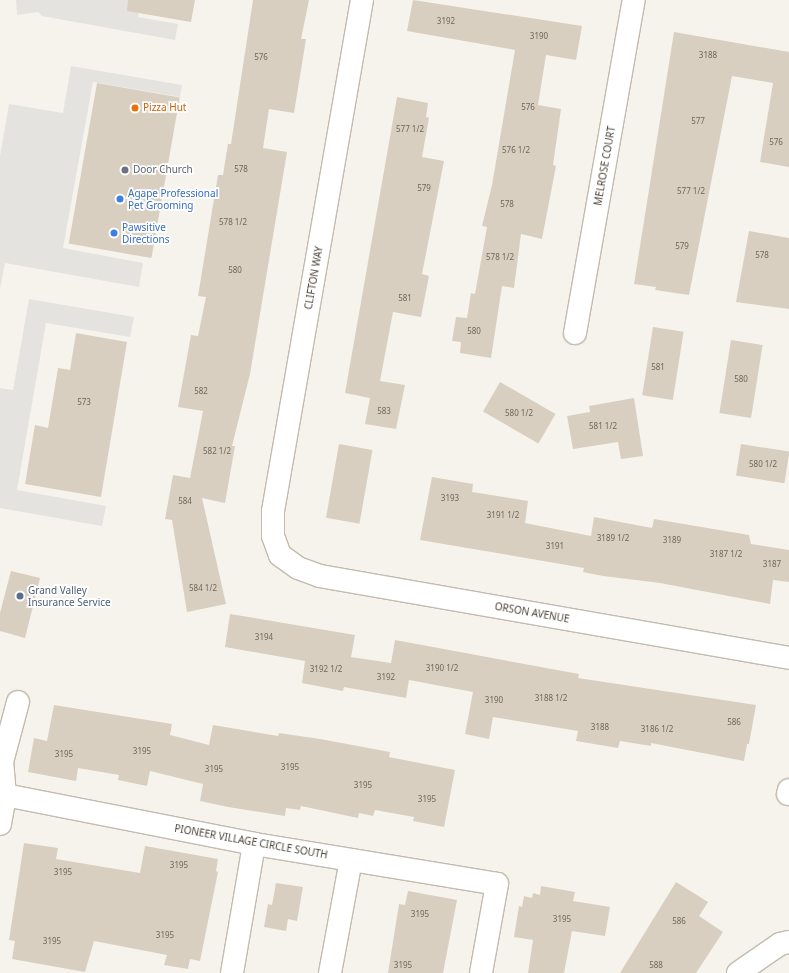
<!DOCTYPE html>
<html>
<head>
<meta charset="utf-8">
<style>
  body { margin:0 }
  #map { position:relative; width:789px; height:973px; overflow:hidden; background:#f6f3ec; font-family:"Noto Sans",sans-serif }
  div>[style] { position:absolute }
  .parking>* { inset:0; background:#e5e3e0 }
  .building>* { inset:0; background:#d8cfc1; transform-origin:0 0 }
  .roads { filter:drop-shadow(1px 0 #c2bbae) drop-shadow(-1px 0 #c2bbae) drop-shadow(0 1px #c2bbae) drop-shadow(0 -1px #c2bbae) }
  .street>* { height:22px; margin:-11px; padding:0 11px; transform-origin:11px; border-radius:11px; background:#fff }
  .dots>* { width:11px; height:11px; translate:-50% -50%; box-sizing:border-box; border:2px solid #fff; border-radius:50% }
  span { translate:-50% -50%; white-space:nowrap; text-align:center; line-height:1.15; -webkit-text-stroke:3.5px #fff; paint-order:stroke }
  .number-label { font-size:8px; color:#6e675b }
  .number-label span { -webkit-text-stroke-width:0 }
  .food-label { font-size:10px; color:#c56008 }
  .left { translate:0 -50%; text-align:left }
  .street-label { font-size:10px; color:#4b4439 }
  .worship-label { font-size:10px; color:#5b616d }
  .shop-label { font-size:10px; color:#366cbe }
  .service-label { font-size:10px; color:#4e5e75 }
</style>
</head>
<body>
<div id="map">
  <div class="parking">
    <i style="clip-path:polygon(16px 0,130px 0,139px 11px,138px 17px,178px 24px,175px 40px,42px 16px,38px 12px,17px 15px)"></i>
    <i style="clip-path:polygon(71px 66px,182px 85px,180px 97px,93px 82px,63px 248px,143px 263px,139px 287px,5px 263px,0 289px,0 156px,9px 104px,63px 113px)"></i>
    <i style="clip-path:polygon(29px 299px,134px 317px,130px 337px,46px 323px,17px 490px,106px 506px,102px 526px,0 508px,0 388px,13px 390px)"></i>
  </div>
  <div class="building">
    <i style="clip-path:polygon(128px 0,195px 0,191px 22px,127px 11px)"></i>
    <i style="clip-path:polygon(253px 0,309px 0,301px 39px,306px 39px,294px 113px,269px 109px,263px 148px,287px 152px,250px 374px,232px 446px,235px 446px,225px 503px,202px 498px,226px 604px,187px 612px,172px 520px,165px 519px,173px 475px,190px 478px,203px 411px,178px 407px,191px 335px,198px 336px,206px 297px,198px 296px,211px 217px,218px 175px,223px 175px,228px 144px,231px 144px)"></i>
    <i style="clip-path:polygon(413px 0,582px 26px,576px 60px,546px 55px,538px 105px,561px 109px,553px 165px,556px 166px,542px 239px,521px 234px,514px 288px,502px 286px,491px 358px,460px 353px,461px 342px,452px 341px,456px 317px,467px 318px,471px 293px,475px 294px,487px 227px,482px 226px,492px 185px,515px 50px,407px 31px)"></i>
    <i style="clip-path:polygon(674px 32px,789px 52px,789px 167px,760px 162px,773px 83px,732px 76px,689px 295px,655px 290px,656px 287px,634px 284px)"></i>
    <i style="left:97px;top:83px;width:84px;height:163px;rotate:10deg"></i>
    <i style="clip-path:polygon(397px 97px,428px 103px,426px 117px,429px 118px,422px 157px,444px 161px,422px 274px,429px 276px,421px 317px,393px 312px,380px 381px,405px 385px,396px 429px,365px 424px,370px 398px,345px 393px)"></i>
    <i style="clip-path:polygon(749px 231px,789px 238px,789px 309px,736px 302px)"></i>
    <i style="left:653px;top:327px;width:31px;height:69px;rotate:9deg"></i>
    <i style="clip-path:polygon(76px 333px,127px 342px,101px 497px,25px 484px,35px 425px,48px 428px,58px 368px,70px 370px)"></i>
    <i style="left:731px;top:340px;width:32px;height:74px;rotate:9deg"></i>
    <i style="left:500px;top:382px;width:64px;height:34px;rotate:30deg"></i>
    <i style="clip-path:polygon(634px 398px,643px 456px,621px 459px,618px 442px,573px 449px,567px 416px,590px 412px,589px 406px)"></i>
    <i style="left:339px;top:444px;width:34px;height:75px;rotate:10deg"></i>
    <i style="left:741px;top:444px;width:49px;height:32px;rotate:9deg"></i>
    <i style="clip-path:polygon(432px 477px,473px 484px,472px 492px,528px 501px,525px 523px,591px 536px,594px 517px,652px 528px,654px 519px,749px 535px,751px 544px,789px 550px,789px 582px,773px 580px,770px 604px,660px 583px,603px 576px,583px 572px,584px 568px,420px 540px)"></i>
    <i style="clip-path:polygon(11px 571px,40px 578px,25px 638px,0 631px,0 613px)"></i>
    <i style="clip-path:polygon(230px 614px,355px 635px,351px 657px,391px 663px,395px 640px,579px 674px,578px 678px,756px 705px,749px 744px,747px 744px,744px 761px,651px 743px,651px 746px,620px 741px,618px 748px,576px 741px,578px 731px,493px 717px,489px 739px,465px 734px,473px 692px,409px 680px,406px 698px,344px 687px,343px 691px,302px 683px,305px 661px,225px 647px)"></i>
    <i style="clip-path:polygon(54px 705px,172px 724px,170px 735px,209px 745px,213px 725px,278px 736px,279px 733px,320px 739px,390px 752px,389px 757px,455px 770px,444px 827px,413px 821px,414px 817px,375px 810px,373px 816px,359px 813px,358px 818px,301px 806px,300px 810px,286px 808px,285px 816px,228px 807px,200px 801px,203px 784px,150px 771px,147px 786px,118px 780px,119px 775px,78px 768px,76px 781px,28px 772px,34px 738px,47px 741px)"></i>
    <i style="clip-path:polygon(24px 843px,58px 848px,56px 859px,140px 873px,145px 846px,218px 859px,216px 871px,218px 872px,200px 961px,190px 959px,188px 969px,164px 965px,167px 955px,94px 941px,85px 972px,12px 959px,15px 941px,9px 940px)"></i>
    <i style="clip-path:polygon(676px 882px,708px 902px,699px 916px,723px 932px,696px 973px,620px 973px)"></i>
    <i style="clip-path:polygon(276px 883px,303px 887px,297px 921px,288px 919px,286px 931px,264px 927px,268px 904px,272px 905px)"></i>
    <i style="clip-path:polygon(541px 886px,575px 892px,573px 901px,610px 907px,605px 936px,572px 931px,564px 973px,528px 973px,533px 940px,514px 937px,519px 906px,522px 907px,524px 896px,532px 898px,533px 893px,540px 895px)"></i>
    <i style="clip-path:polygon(408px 891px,457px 900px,443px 973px,388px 973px,399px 904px,405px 905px)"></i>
  </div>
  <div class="roads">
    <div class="street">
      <i style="left:362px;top:0;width:519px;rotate:99.88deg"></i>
      <i style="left:273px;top:511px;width:25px;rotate:90deg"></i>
      <i style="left:273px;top:536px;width:20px;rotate:70deg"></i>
      <i style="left:280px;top:555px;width:22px;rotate:36deg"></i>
      <i style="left:298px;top:568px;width:23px;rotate:20deg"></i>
      <i style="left:320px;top:576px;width:476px;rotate:9.9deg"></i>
      <i style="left:575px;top:333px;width:338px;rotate:-80deg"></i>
      <i style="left:788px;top:794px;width:4px;rotate:-76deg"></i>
      <i style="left:5px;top:795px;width:254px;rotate:11.1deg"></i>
      <i style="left:254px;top:844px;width:246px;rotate:9.3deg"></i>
      <i style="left:497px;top:884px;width:90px;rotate:100.2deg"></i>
      <i style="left:0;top:824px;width:29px;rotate:-80deg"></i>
      <i style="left:5px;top:795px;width:33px;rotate:-95deg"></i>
      <i style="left:2px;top:762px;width:62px;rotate:-75.1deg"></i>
      <i style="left:232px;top:973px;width:131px;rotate:-80.3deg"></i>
      <i style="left:330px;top:973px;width:115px;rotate:-79.5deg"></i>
      <i style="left:738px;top:973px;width:51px;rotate:-34.6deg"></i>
      <i style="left:780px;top:944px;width:9px;rotate:-13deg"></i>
    </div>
  </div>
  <div class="dots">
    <i style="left:135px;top:108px;background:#e8710a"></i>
    <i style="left:125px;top:170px;background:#6b7280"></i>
    <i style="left:120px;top:199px;background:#3f7fe0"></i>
    <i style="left:114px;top:233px;background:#3f7fe0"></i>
    <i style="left:20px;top:596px;background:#5c6f8a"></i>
  </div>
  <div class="number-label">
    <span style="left:446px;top:21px">3192</span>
    <span style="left:539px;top:36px">3190</span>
    <span style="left:708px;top:55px">3188</span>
    <span style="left:261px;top:57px">576</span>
    <span style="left:528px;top:107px">576</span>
    <span style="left:698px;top:121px">577</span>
    <span style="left:410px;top:129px">577 1/2</span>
    <span style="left:776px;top:142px">576</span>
    <span style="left:516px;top:150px">576 1/2</span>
    <span style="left:241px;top:169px">578</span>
    <span style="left:424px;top:188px">579</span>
    <span style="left:691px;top:191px">577 1/2</span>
    <span style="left:507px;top:204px">578</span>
    <span style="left:233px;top:222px">578 1/2</span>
    <span style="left:682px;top:246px">579</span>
    <span style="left:762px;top:255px">578</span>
    <span style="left:500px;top:257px">578 1/2</span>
    <span style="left:235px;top:270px">580</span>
    <span style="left:405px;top:298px">581</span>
    <span style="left:474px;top:331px">580</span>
    <span style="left:658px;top:367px">581</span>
    <span style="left:741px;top:379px">580</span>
    <span style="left:201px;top:391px">582</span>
    <span style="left:84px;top:402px">573</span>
    <span style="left:384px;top:411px">583</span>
    <span style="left:519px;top:413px">580 1/2</span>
    <span style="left:603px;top:426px">581 1/2</span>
    <span style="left:217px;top:451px">582 1/2</span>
    <span style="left:763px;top:464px">580 1/2</span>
    <span style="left:450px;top:498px">3193</span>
    <span style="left:185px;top:501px">584</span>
    <span style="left:503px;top:515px">3191 1/2</span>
    <span style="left:613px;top:538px">3189 1/2</span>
    <span style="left:672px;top:540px">3189</span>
    <span style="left:555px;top:546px">3191</span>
    <span style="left:726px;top:554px">3187 1/2</span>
    <span style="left:772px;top:564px">3187</span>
    <span style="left:203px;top:588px">584 1/2</span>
    <span style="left:264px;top:637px">3194</span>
    <span style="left:442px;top:668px">3190 1/2</span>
    <span style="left:326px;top:669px">3192 1/2</span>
    <span style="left:386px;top:677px">3192</span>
    <span style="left:551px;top:698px">3188 1/2</span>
    <span style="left:494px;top:700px">3190</span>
    <span style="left:734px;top:722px">586</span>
    <span style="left:600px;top:727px">3188</span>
    <span style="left:657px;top:729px">3186 1/2</span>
    <span style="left:142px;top:751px">3195</span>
    <span style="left:64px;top:754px">3195</span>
    <span style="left:290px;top:767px">3195</span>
    <span style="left:214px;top:769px">3195</span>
    <span style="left:363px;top:785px">3195</span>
    <span style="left:427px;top:799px">3195</span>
    <span style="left:179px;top:865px">3195</span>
    <span style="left:63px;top:872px">3195</span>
    <span style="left:420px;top:914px">3195</span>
    <span style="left:562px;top:919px">3195</span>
    <span style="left:679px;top:921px">586</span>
    <span style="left:165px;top:935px">3195</span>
    <span style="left:52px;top:941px">3195</span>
    <span style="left:403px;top:965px">3195</span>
    <span style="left:656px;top:965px">588</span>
  </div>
  <div class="food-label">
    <span class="left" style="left:143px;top:108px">Pizza Hut</span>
  </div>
  <div class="street-label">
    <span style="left:605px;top:166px;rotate:-80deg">MELROSE COURT</span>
    <span style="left:314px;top:278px;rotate:-80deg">CLIFTON WAY</span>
    <span style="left:532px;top:613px;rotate:10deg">ORSON AVENUE</span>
    <span style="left:251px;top:842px;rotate:10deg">PIONEER VILLAGE CIRCLE SOUTH</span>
  </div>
  <div class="worship-label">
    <span class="left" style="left:133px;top:170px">Door Church</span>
  </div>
  <div class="shop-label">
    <span class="left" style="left:128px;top:199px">Agape Professional<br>Pet Grooming</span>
    <span class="left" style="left:122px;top:233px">Pawsitive<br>Directions</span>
  </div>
  <div class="service-label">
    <span class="left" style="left:28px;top:596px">Grand Valley<br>Insurance Service</span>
  </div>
</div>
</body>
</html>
